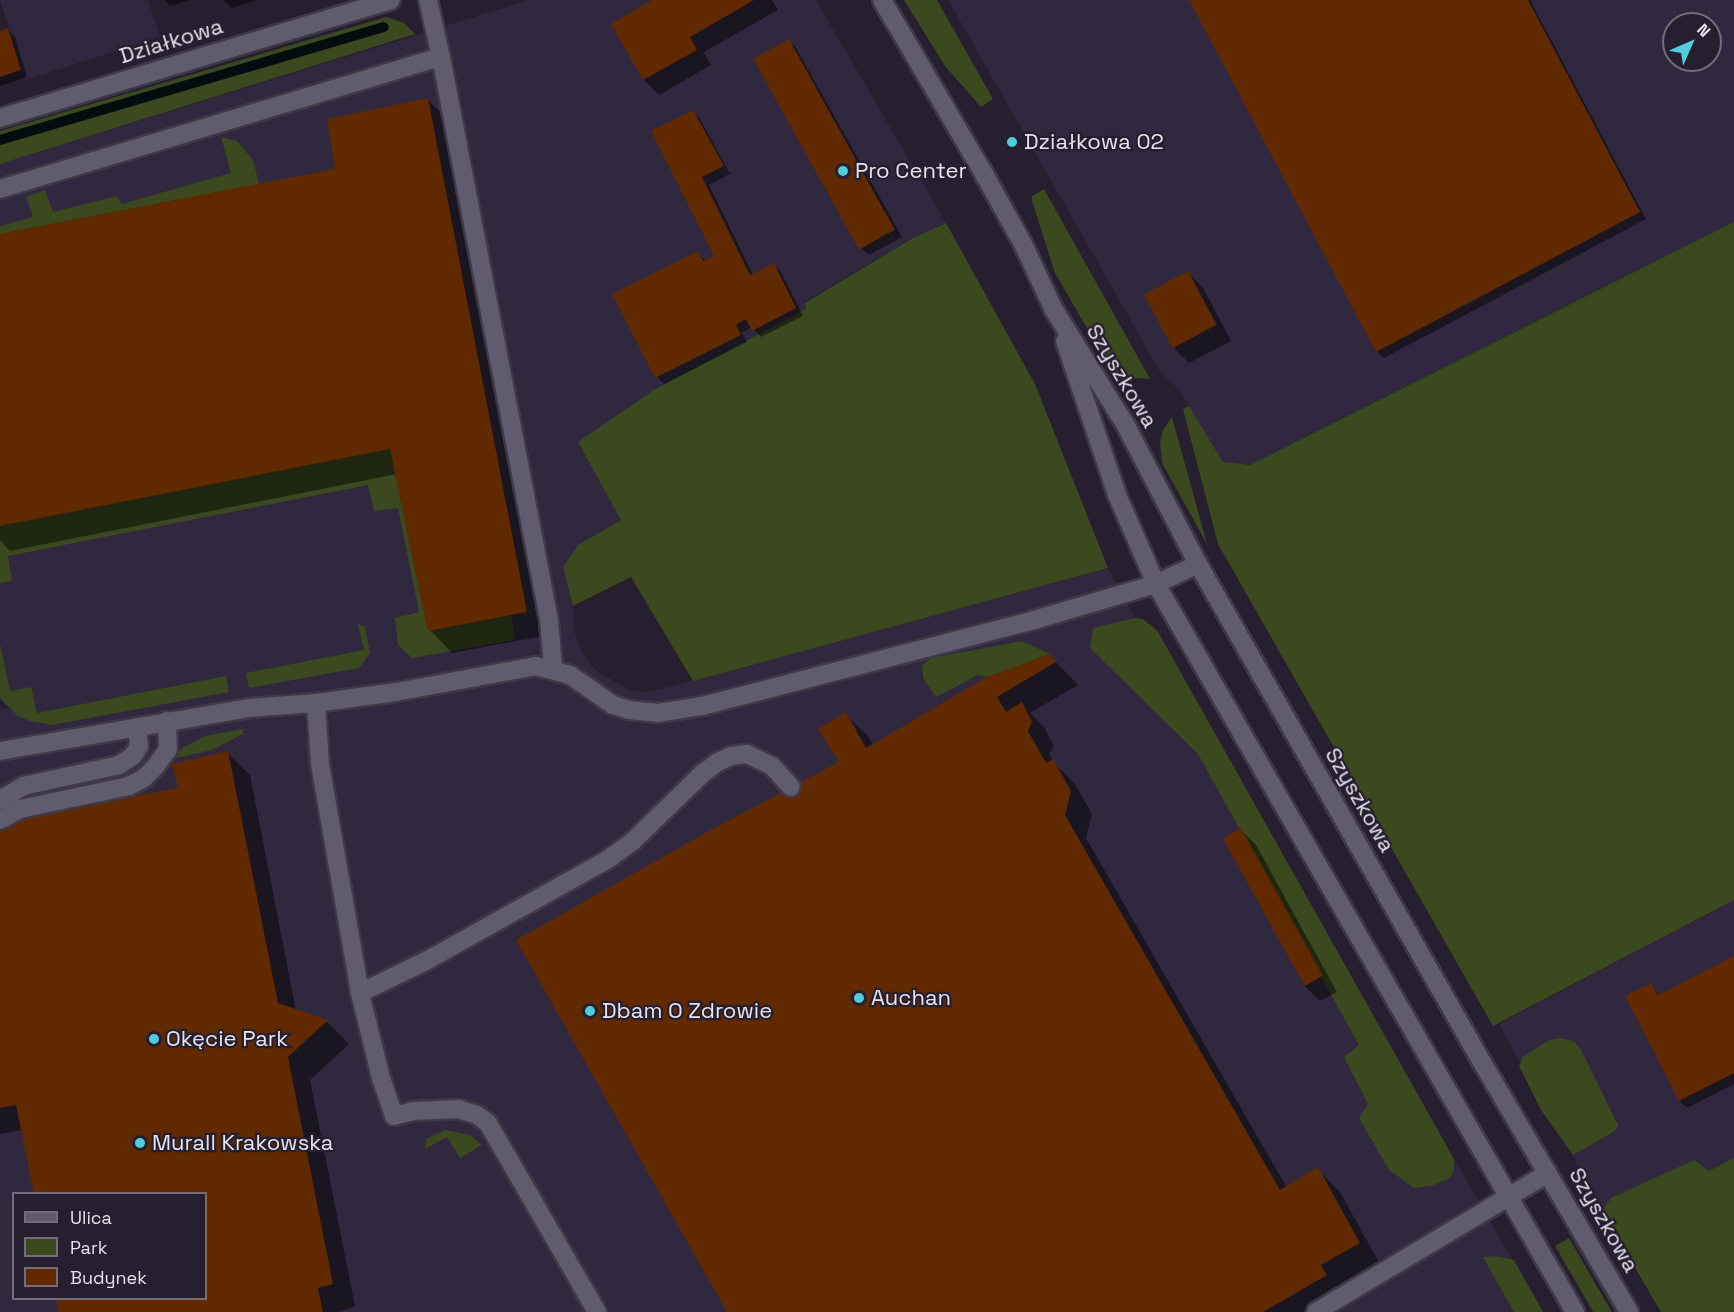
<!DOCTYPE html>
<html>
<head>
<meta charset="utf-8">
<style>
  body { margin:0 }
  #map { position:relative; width:1734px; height:1312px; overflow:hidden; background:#251f2f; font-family:"Space Grotesk",sans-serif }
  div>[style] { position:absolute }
  .built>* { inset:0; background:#2f283e }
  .green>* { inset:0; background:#3c491f; transform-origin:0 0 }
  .shadow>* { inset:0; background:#0007 }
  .stream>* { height:10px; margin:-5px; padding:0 5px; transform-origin:5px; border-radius:5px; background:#030d10 }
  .building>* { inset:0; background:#612900; transform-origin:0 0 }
  .roads { filter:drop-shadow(2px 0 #3e3946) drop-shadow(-2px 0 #3e3946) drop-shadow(0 2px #3e3946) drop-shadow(0 -2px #3e3946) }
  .lane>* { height:18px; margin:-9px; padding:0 9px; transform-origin:9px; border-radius:9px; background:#605b6d }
  .street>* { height:18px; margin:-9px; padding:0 9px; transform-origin:9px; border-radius:9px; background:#605b6d }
  .secondary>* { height:18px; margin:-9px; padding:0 9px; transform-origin:9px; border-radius:9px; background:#605b6d }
  .dots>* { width:16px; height:16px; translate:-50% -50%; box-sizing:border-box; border:3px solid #251f2f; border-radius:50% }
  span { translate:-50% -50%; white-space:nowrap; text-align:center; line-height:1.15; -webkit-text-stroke:4.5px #251f2f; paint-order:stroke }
  .street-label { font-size:22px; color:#e7e3ee }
  .poi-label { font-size:22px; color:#e7e3ee }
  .left { translate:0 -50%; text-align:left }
  .legend { position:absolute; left:12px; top:1192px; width:195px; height:108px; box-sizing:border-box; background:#251f2f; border:2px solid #736d7b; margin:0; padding:8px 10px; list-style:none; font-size:18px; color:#e7e3ee }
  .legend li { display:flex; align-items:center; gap:12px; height:30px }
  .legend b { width:30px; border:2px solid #736d7b }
  .north { position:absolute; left:1662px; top:12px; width:60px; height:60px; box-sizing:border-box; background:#251f2f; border:2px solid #736d7b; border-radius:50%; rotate:45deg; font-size:16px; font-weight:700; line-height:24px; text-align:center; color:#e7e3ee }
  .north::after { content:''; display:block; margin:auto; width:21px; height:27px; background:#52cbda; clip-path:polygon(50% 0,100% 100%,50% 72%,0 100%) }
</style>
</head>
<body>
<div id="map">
  <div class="built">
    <i style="clip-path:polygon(0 0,148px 0,160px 37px,25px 80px)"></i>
    <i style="clip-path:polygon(evenodd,529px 0,816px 0,946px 223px,913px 238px,805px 302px,806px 309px,621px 520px,578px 545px,563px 567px,573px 606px,574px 630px,581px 651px,595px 670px,629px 690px,647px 692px,669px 687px,1108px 568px,1135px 618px,1152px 625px,1158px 632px,1454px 1159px,1543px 1312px,0 1312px,0 710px,8px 708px,0 698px,0 164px,529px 0,14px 1194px,206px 1194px,206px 1298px,14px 1298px,14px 1194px)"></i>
    <i style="clip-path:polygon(evenodd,948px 0,1734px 0,1734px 222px,1250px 465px,1223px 463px,1178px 388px,1162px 375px,948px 0,1674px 24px,1710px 24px,1710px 60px,1674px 60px,1674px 24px)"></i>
    <i style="clip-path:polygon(1734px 900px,1734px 1312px,1610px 1223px,1499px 1024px)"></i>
  </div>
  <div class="green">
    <i style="clip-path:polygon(904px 0,937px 0,993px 99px,981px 107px,945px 66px)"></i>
    <i style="clip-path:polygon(386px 17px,404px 23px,415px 34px,0 164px,0 131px)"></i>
    <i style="clip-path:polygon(221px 137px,237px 141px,253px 160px,259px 184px,0 234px,0 226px,33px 217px,26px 197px,45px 190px,53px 212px,117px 196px,122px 204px,231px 173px)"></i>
    <i style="clip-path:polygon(1044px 189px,1150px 379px,1125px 377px,1110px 368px,1055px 273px,1032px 201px,1032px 196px)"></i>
    <i style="clip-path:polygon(1734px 222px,1734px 900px,1493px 1026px,1218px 544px,1183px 409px,1189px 406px,1223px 462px,1250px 465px)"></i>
    <i style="clip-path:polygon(946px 223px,1035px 384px,1108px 568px,693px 681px,631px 577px,573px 606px,563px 567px,578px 545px,621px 520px,578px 442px,654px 390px,806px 309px,805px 303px,913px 238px)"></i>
    <i style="clip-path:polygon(1172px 417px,1207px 544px,1162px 463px,1160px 442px,1163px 430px)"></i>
    <i style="clip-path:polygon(390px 449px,428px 631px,511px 615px,515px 640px,412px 658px,398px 645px,395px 618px,419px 612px,398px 508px,374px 511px,368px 485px,8px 556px,12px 581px,0 583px,0 526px)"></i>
    <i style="clip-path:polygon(1135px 618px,1143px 619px,1158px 632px,1454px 1159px,1454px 1169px,1450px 1178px,1431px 1186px,1414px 1188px,1389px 1170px,1359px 1118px,1368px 1104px,1344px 1057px,1359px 1045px,1198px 754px,1090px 648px,1093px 628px)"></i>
    <i style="clip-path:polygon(358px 624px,365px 627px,370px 653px,359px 668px,249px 688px,246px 673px,364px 650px)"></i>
    <i style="clip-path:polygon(1022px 641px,1050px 654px,987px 677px,978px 675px,936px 697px,923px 678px,922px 666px,931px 658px)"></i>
    <i style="clip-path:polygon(0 644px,10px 691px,31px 687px,37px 713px,226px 676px,229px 692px,52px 725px,30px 721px,18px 716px,0 698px)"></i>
    <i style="clip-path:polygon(243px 729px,243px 734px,212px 750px,173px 759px,182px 748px,205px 736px)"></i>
    <i style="clip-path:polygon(1560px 1038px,1573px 1041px,1580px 1048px,1618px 1125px,1615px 1131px,1573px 1155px,1541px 1110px,1519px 1066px,1523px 1057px,1549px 1040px)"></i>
    <i style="clip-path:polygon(445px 1130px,470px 1135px,482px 1145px,460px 1158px,447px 1137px,425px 1149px,426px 1139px)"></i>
    <i style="clip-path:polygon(1734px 1158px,1734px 1312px,1661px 1312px,1602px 1211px,1611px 1198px,1694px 1160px,1709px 1171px)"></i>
    <i style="left:1569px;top:1238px;width:85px;height:16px;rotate:60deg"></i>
    <i style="clip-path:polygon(1496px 1256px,1514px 1260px,1543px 1312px,1514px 1312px,1483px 1257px)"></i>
  </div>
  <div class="shadow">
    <i style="clip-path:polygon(165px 0,189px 0,170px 6px)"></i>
    <i style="clip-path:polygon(223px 0,258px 0,232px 8px)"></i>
    <i style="clip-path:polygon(654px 0,772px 0,778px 10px,704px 52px,711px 65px,659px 95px,644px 80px,613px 25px)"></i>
    <i style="clip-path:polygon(1191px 0,1530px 0,1646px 219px,1384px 358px,1377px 351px)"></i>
    <i style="clip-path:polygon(8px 30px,15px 37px,27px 77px,0 86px,0 32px)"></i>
    <i style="clip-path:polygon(789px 41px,796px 48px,902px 237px,869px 255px,861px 248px)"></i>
    <i style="clip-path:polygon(427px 99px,450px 122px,549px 635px,452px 653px,430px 630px,397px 474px,10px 551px,0 540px,0 236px,337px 170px)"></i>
    <i style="clip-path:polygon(693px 112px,700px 119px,730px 174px,709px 185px,753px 275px,774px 265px,781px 272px,803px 316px,761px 337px,752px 327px,742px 333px,747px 342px,664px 384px,657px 377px,698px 253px,706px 261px,716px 257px,653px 132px)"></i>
    <i style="clip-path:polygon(1188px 273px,1203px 288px,1231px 341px,1189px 363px,1174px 348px)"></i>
    <i style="clip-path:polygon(1050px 656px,1078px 685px,1030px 713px,1044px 727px,1054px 746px,1049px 754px,1054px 763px,1075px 784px,1092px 814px,1086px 838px,1287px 1188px,1317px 1169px,1340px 1192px,1381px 1266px,1324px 1312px,729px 1312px,841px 763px,845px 714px,868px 736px,873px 746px)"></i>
    <i style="clip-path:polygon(227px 753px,250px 775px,296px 1011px,327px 1022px,349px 1044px,310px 1080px,355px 1306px,340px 1312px,60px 1312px,206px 1298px,206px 1194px,23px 1130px,0 1134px,0 823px,179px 790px)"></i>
    <i style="clip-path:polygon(1241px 830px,1256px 845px,1337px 992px,1320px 1001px,1305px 986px)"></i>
    <i style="clip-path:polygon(1734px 957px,1734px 1084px,1687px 1108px,1680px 1101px,1627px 997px,1651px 984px,1660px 996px)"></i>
  </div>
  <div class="stream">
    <i style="left:0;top:140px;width:400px;rotate:-16.4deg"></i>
  </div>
  <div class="building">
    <i style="clip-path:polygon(652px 0,754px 0,690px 37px,697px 50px,643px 80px,611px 24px)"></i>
    <i style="clip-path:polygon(1189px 0,1528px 0,1640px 212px,1376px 352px)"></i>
    <i style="clip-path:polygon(8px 28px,21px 70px,0 77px,0 31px)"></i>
    <i style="left:789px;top:39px;width:218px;height:41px;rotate:61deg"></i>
    <i style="clip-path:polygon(428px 98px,527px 612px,428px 631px,390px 449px,0 526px,0 234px,335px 169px,327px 119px)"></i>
    <i style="clip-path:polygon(693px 110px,724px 166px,702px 177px,750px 275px,774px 263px,796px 308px,752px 331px,746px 319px,736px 325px,741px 335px,655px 378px,612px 294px,698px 251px,703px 261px,714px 256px,651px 131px)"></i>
    <i style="left:1188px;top:271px;width:61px;height:50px;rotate:62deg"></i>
    <i style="clip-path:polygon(1050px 654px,1056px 662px,997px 697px,1006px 712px,1022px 702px,1032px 722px,1028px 731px,1046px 763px,1053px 759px,1071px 791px,1065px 815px,1280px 1190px,1318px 1167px,1360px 1243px,1321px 1265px,1327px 1275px,1263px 1312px,727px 1312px,516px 940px,709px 831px,839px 762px,818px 729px,846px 712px,866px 748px,987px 677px)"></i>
    <i style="clip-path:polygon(228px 751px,278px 1003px,328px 1020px,288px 1057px,333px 1284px,318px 1288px,323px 1312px,59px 1312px,56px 1298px,206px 1298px,206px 1194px,34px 1194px,16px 1105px,0 1108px,0 821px,178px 788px,172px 764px)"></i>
    <i style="left:1241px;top:828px;width:169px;height:21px;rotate:61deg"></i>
    <i style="clip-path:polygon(1734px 956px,1734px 1073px,1679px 1101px,1625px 996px,1651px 983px,1658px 995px)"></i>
  </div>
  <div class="roads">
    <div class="lane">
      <i style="left:428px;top:0;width:58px;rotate:77.2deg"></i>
      <i style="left:441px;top:57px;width:573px;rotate:79.14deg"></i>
      <i style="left:549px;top:620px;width:48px;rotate:85.2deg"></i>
      <i style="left:0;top:189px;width:460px;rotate:-16.7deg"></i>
      <i style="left:0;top:751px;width:252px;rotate:-9.8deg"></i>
      <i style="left:248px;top:708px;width:68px;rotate:-4.2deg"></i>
      <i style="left:0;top:800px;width:27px;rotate:-31deg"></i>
      <i style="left:23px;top:786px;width:98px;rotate:-12.3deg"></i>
      <i style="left:119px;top:765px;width:17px;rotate:-33deg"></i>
      <i style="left:133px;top:756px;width:12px;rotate:-59deg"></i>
      <i style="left:139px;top:746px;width:19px;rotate:-96deg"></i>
      <i style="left:0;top:820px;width:23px;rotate:-29deg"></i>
      <i style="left:20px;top:809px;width:111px;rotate:-11.9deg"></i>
      <i style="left:129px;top:786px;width:17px;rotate:-28deg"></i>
      <i style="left:144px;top:778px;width:16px;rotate:-45deg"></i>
      <i style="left:155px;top:767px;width:22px;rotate:-54deg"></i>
      <i style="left:168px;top:749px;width:28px;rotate:-92deg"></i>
      <i style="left:360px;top:993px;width:73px;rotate:-25.9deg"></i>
      <i style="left:426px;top:961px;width:207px;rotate:-29.2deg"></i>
      <i style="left:607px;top:860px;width:32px;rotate:-36deg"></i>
      <i style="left:633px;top:841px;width:98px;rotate:-44.2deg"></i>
      <i style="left:703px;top:773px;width:19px;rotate:-36deg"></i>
      <i style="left:718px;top:762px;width:14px;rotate:-25deg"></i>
      <i style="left:731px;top:756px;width:16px;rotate:-7deg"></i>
      <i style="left:747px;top:754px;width:28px;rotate:26deg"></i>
      <i style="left:772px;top:766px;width:28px;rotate:48deg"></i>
      <i style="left:597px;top:1312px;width:218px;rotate:-120deg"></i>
      <i style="left:488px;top:1123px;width:14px;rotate:-144deg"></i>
      <i style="left:477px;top:1115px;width:19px;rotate:-162deg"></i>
      <i style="left:459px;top:1109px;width:45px;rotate:177.5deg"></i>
      <i style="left:414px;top:1111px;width:21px;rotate:166deg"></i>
      <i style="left:394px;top:1116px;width:40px;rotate:-108.9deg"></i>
      <i style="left:381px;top:1078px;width:88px;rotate:-103.9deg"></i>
      <i style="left:360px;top:993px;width:232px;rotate:-99.9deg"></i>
      <i style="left:320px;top:764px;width:61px;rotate:-93.8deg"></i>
      <i style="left:316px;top:703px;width:81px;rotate:-7.8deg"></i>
      <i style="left:396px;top:692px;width:142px;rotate:-10.5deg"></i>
      <i style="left:536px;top:666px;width:35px;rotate:15deg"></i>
      <i style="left:570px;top:675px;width:52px;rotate:34.9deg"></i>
      <i style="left:613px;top:705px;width:17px;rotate:17deg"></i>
      <i style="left:629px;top:710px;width:29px;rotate:6deg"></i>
      <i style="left:658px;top:713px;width:45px;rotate:-9deg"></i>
      <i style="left:702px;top:706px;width:343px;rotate:-14.5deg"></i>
      <i style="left:1034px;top:620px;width:127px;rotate:-16.4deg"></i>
      <i style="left:1156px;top:584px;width:47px;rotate:-25.5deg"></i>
      <i style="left:1316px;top:1312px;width:270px;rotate:-30.9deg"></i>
    </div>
    <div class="street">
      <i style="left:0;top:118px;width:408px;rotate:-16.8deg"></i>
    </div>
    <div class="secondary">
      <i style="left:882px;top:0;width:202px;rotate:59.6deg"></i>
      <i style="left:984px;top:174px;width:80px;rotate:60.9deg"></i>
      <i style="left:1023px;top:244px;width:73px;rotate:64.8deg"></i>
      <i style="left:1054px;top:310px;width:134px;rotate:58.1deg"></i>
      <i style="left:1125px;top:424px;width:158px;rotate:62.5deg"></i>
      <i style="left:1198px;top:564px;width:576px;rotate:60.32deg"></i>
      <i style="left:1483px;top:1064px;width:288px;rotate:59.5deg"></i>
      <i style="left:1065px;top:341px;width:163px;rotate:71.3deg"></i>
      <i style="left:1117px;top:495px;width:97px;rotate:66.3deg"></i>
      <i style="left:1156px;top:584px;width:840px;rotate:60.08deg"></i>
    </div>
  </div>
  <div class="dots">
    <i style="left:1012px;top:142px;background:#52cbda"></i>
    <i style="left:843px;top:171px;background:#52cbda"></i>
    <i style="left:859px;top:998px;background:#52cbda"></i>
    <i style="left:590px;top:1011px;background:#52cbda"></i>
    <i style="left:154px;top:1039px;background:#52cbda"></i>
    <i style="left:140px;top:1143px;background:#52cbda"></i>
  </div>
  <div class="street-label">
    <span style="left:171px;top:41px;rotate:-17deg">Działkowa</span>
    <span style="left:1122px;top:376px;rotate:59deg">Szyszkowa</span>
    <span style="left:1360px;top:800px;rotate:60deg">Szyszkowa</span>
    <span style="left:1604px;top:1220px;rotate:60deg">Szyszkowa</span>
  </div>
  <div class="poi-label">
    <span class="left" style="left:1024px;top:142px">Działkowa 02</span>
    <span class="left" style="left:855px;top:171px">Pro Center</span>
    <span class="left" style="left:871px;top:998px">Auchan</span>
    <span class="left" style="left:602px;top:1011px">Dbam O Zdrowie</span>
    <span class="left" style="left:166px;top:1039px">Okęcie Park</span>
    <span class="left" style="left:152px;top:1143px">Murall Krakowska</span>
  </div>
  <ul class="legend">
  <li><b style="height:8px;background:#605b6d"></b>Ulica</li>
  <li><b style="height:16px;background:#3c491f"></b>Park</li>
  <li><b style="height:16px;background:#612900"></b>Budynek</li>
  </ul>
  <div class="north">N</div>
</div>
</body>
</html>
